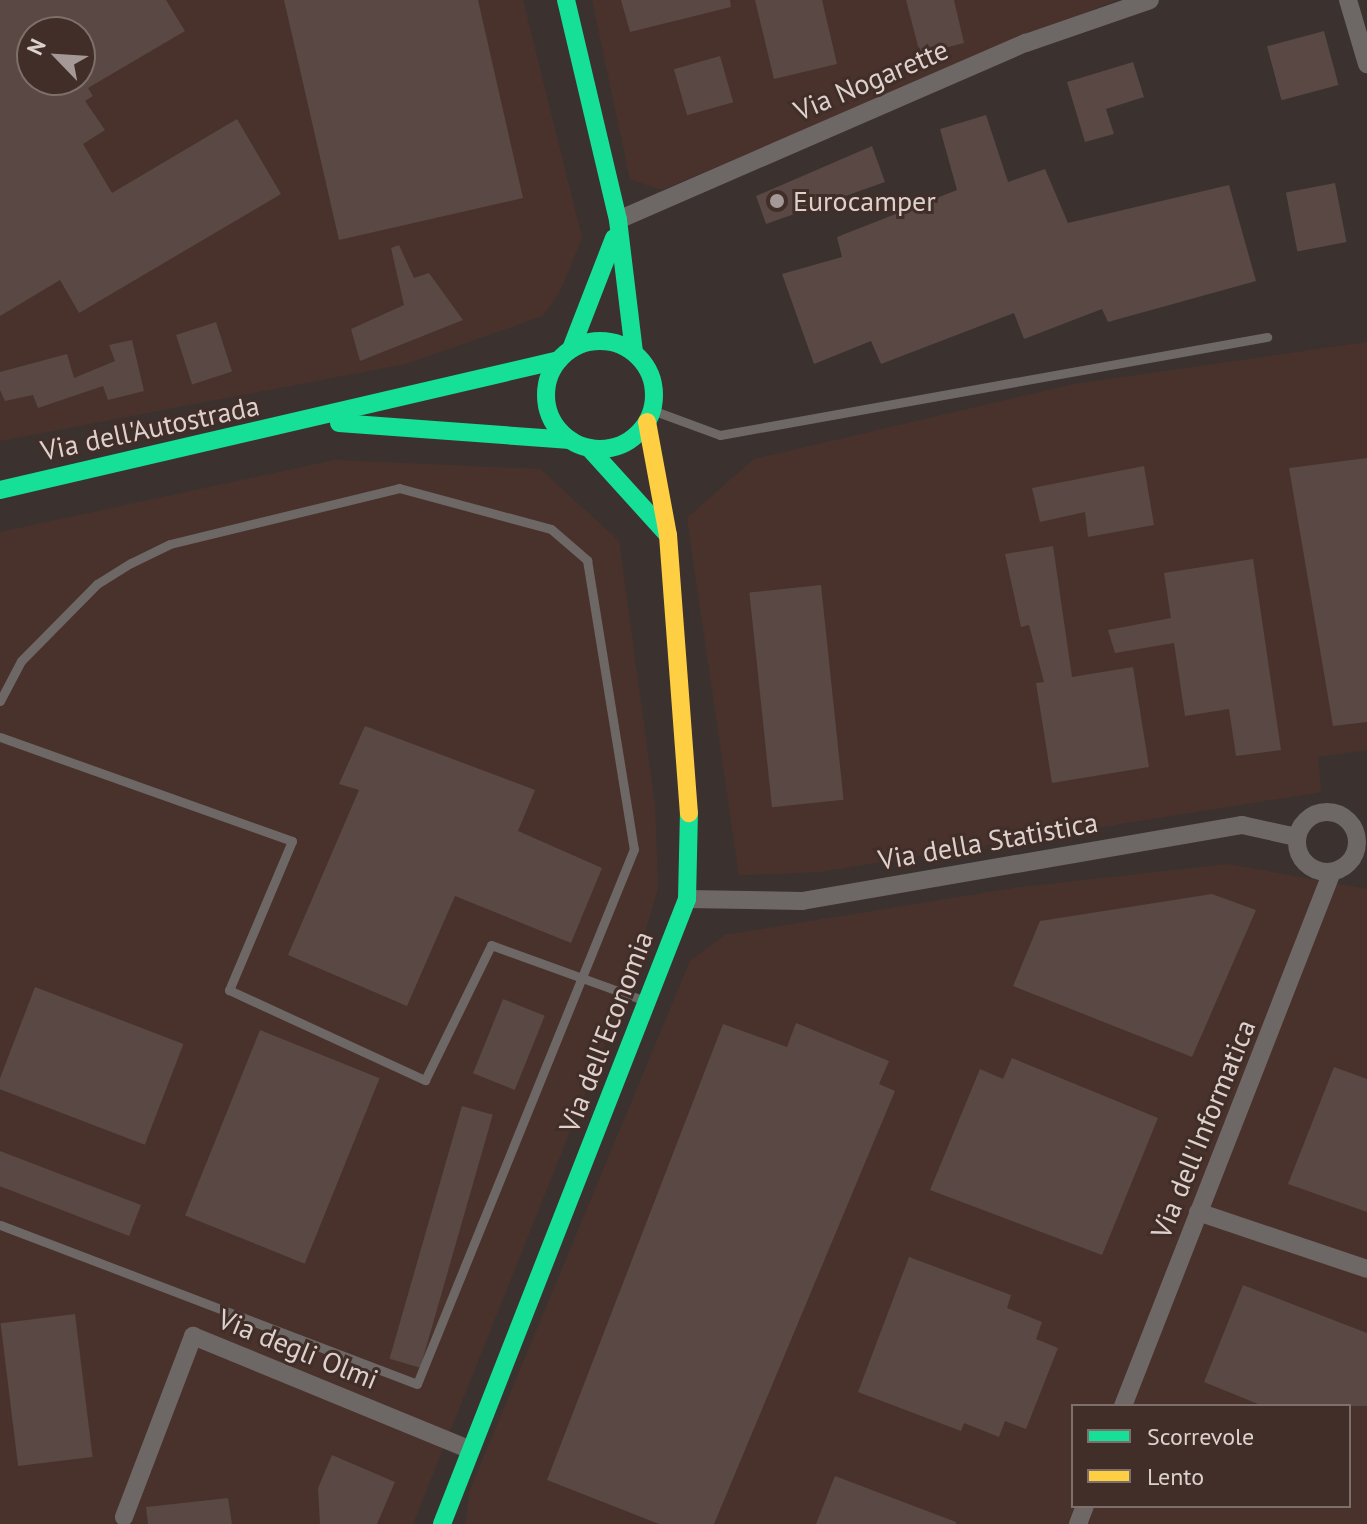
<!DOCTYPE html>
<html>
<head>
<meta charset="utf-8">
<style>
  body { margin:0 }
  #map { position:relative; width:1367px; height:1524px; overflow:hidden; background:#3b322f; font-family:"PT Sans",sans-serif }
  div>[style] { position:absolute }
  .built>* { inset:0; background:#4a322c }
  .building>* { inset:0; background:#594843; transform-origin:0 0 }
  .lane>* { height:9px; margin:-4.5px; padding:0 4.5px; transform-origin:4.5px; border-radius:4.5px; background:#6d6866 }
  .street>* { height:18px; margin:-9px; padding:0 9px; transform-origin:9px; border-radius:9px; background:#6d6866 }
  .street>.ring { margin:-9px; padding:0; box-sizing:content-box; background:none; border:18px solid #6d6866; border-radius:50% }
  .fast>* { height:18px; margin:-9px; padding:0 9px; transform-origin:9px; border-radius:9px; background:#16e098 }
  .fast>.ring { margin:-9px; padding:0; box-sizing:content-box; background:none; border:18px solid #16e098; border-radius:50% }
  .slow>* { height:18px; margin:-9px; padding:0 9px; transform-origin:9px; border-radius:9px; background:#ffcf43 }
  .dots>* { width:22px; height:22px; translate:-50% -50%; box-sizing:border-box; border:4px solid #412e29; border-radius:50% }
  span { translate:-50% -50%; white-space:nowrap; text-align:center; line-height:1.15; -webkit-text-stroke:6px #412e29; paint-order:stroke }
  .street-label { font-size:28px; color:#ddd1ce }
  .poi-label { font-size:28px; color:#ddd1ce }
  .left { translate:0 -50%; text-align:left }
  .legend { position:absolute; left:1071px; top:1404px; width:280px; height:104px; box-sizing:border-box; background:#412e29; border:2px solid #7f6f6b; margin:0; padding:10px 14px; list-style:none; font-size:24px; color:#ddd1ce }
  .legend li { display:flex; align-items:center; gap:16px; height:40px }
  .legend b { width:40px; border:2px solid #7f6f6b }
  .north { position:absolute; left:16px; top:16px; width:80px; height:80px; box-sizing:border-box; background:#412e29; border:2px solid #7f6f6b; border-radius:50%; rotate:295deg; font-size:22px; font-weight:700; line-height:32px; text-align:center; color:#ddd1ce }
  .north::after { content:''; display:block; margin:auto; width:28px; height:36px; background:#a49996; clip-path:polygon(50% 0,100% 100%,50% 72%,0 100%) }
</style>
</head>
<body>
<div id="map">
  <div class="built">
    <i style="clip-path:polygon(evenodd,0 0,523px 0,582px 238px,561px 289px,543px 316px,405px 364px,0 441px,0 0,32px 32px,80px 32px,80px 80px,32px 80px,32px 32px)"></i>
    <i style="clip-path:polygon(592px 0,1116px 0,661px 190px,630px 179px)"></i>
    <i style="clip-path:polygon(1367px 342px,1367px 750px,1318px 757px,1321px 792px,819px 872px,739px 875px,687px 518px,754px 459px,1075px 384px)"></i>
    <i style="clip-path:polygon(335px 460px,540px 469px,619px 541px,655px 806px,658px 888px,632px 976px,413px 1524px,0 1524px,0 532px)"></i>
    <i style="clip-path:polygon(evenodd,1227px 864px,1367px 889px,1367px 1524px,465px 1524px,470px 1490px,690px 961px,725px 935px,1014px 888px,1227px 864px,1073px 1406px,1349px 1406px,1349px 1506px,1073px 1506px,1073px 1406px)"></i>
  </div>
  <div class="building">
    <i style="clip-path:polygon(evenodd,0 0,166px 0,185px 31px,88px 88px,93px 96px,85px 101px,105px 130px,83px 144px,112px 193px,237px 119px,281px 194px,79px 313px,60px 280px,0 316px,0 0,32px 32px,80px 32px,80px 80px,32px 80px,32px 32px)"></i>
    <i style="clip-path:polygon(284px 0,478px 0,523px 198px,339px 240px)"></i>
    <i style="clip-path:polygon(621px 0,730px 0,731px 7px,630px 32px)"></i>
    <i style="clip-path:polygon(755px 0,822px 0,837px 64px,774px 79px)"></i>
    <i style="clip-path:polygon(906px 0,954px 0,964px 43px,920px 54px)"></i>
    <i style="left:1324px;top:31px;width:56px;height:59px;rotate:75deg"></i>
    <i style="left:720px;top:56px;width:48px;height:48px;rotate:74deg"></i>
    <i style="clip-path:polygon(1133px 62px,1144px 97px,1106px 109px,1114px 134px,1085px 142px,1067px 82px)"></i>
    <i style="clip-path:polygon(986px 115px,1008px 182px,1045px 169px,1068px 223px,1229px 185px,1256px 281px,1108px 322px,1102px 309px,1024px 339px,1014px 313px,881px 364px,871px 341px,814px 364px,782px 274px,842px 257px,837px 237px,957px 190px,940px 129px)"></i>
    <i style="clip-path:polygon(872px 146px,885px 182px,766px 224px,756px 196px)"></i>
    <i style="left:1335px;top:183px;width:60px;height:50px;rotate:79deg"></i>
    <i style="clip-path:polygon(399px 245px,414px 278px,429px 273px,463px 320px,360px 361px,351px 329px,404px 305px,391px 248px)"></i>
    <i style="left:216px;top:322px;width:52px;height:42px;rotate:72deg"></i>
    <i style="clip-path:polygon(132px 340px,144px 391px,108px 400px,103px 386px,38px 408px,33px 395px,5px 401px,0 390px,0 372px,67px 354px,74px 378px,115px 361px,109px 345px)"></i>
    <i style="clip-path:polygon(1367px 458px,1367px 722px,1333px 726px,1289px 468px)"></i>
    <i style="clip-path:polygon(1144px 466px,1154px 525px,1088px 537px,1085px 512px,1040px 522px,1032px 488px)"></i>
    <i style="clip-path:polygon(1053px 546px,1072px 677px,1133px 667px,1149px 767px,1052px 783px,1036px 683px,1044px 682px,1029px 625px,1021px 627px,1005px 554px)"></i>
    <i style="clip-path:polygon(1253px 559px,1281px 750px,1236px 756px,1229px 709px,1185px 716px,1174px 643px,1115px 653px,1108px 630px,1171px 618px,1164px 573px)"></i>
    <i style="left:821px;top:585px;width:216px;height:72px;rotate:84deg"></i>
    <i style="clip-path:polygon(365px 726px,535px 790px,518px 831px,602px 868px,571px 943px,455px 896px,407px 1006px,288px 955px,359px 790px,339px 784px)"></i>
    <i style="clip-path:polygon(1212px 894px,1256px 910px,1192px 1057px,1013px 986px,1040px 921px)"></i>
    <i style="left:35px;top:987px;width:159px;height:108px;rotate:21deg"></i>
    <i style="left:503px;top:999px;width:45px;height:80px;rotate:22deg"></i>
    <i style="clip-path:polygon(796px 1023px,889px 1061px,879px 1084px,895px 1091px,714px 1524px,659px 1524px,547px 1480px,723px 1024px,787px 1047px)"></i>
    <i style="left:260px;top:1030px;width:129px;height:200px;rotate:22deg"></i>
    <i style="clip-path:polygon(1012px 1058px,1158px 1118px,1102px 1255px,930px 1190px,980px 1069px,1003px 1079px)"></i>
    <i style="clip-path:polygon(1334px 1067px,1367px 1079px,1367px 1212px,1288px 1184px)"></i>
    <i style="left:462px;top:1106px;width:32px;height:263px;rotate:16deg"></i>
    <i style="left:0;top:1151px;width:151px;height:33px;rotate:21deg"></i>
    <i style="clip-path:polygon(909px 1257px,1011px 1295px,1007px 1308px,1042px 1322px,1036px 1339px,1058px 1348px,1026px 1429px,1005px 1421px,999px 1437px,964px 1423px,961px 1431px,858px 1392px)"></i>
    <i style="clip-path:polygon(1243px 1285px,1367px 1333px,1367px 1406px,1263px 1406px,1204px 1382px)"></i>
    <i style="left:75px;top:1314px;width:144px;height:75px;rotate:83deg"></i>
    <i style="clip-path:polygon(332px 1455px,395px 1482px,377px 1524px,320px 1524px,318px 1488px)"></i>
    <i style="clip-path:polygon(835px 1476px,956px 1522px,956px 1524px,816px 1524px)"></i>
    <i style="clip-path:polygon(228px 1498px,232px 1524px,148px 1524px,146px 1507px)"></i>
  </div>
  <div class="lane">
    <i style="left:652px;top:410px;width:72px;rotate:20.2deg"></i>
    <i style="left:720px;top:435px;width:556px;rotate:-10.16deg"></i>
    <i style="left:0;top:701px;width:45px;rotate:-62.3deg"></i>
    <i style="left:21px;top:661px;width:108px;rotate:-45.4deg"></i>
    <i style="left:97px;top:584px;width:40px;rotate:-32deg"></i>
    <i style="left:131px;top:563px;width:43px;rotate:-26deg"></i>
    <i style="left:170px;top:544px;width:236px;rotate:-13.7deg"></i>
    <i style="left:399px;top:488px;width:157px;rotate:15.1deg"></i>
    <i style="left:551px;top:529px;width:48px;rotate:40.7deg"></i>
    <i style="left:587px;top:560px;width:293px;rotate:80.8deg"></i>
    <i style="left:634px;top:849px;width:577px;rotate:112.08deg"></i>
    <i style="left:417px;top:1384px;width:446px;rotate:-159.1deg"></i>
    <i style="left:0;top:737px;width:310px;rotate:19.6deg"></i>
    <i style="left:292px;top:841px;width:162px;rotate:112.9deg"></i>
    <i style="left:229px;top:990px;width:216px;rotate:24.7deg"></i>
    <i style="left:425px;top:1080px;width:150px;rotate:-63.9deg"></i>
    <i style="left:491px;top:945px;width:162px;rotate:19.9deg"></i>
  </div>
  <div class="street">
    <i style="left:1348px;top:0;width:67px;rotate:73.5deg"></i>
    <i style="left:618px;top:220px;width:445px;rotate:-23.5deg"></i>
    <i style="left:1026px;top:43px;width:131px;rotate:-19.1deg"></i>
    <i class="ring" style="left:1297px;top:812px;width:42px;height:42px"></i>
    <i style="left:687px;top:899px;width:115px;rotate:1deg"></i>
    <i style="left:802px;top:901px;width:447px;rotate:-9.8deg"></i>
    <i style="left:1242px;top:825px;width:55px;rotate:12.5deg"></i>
    <i style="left:1198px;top:1212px;width:178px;rotate:18.6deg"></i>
    <i style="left:1123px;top:1406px;width:573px;rotate:-68.63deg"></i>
    <i style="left:124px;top:1517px;width:194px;rotate:-69.1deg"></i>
    <i style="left:193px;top:1336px;width:300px;rotate:22.3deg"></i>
    <i style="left:1078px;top:1524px;width:19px;rotate:-69deg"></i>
  </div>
  <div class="fast">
    <i style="left:566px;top:0;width:226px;rotate:76.7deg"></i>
    <i style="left:618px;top:220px;width:133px;rotate:83.1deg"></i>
    <i class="ring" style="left:546px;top:341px;width:90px;height:90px"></i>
    <i style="left:571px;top:349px;width:119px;rotate:-68.8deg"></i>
    <i style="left:339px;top:423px;width:232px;rotate:4.2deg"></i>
    <i style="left:589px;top:448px;width:116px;rotate:47.8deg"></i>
    <i style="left:0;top:490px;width:574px;rotate:-13.09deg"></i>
    <i style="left:442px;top:1524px;width:671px;rotate:-68.59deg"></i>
    <i style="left:687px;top:899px;width:86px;rotate:-88.7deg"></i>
  </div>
  <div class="slow">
    <i style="left:647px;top:422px;width:115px;rotate:79.5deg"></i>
    <i style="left:668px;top:535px;width:279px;rotate:85.7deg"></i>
  </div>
  <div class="dots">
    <i style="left:777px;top:201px;background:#a49996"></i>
  </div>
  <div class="street-label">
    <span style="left:871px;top:80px;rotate:-23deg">Via Nogarette</span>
    <span style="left:150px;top:428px;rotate:-12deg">Via dell'Autostrada</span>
    <span style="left:988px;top:841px;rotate:-10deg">Via della Statistica</span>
    <span style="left:606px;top:1032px;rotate:-69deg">Via dell'Economia</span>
    <span style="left:1203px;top:1129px;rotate:-68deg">Via dell'Informatica</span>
    <span style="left:298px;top:1349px;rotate:22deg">Via degli Olmi</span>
  </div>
  <div class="poi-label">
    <span class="left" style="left:793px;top:201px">Eurocamper</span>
  </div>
  <ul class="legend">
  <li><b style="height:10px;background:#16e098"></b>Scorrevole</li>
  <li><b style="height:10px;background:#ffcf43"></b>Lento</li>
  </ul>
  <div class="north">N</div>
</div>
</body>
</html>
